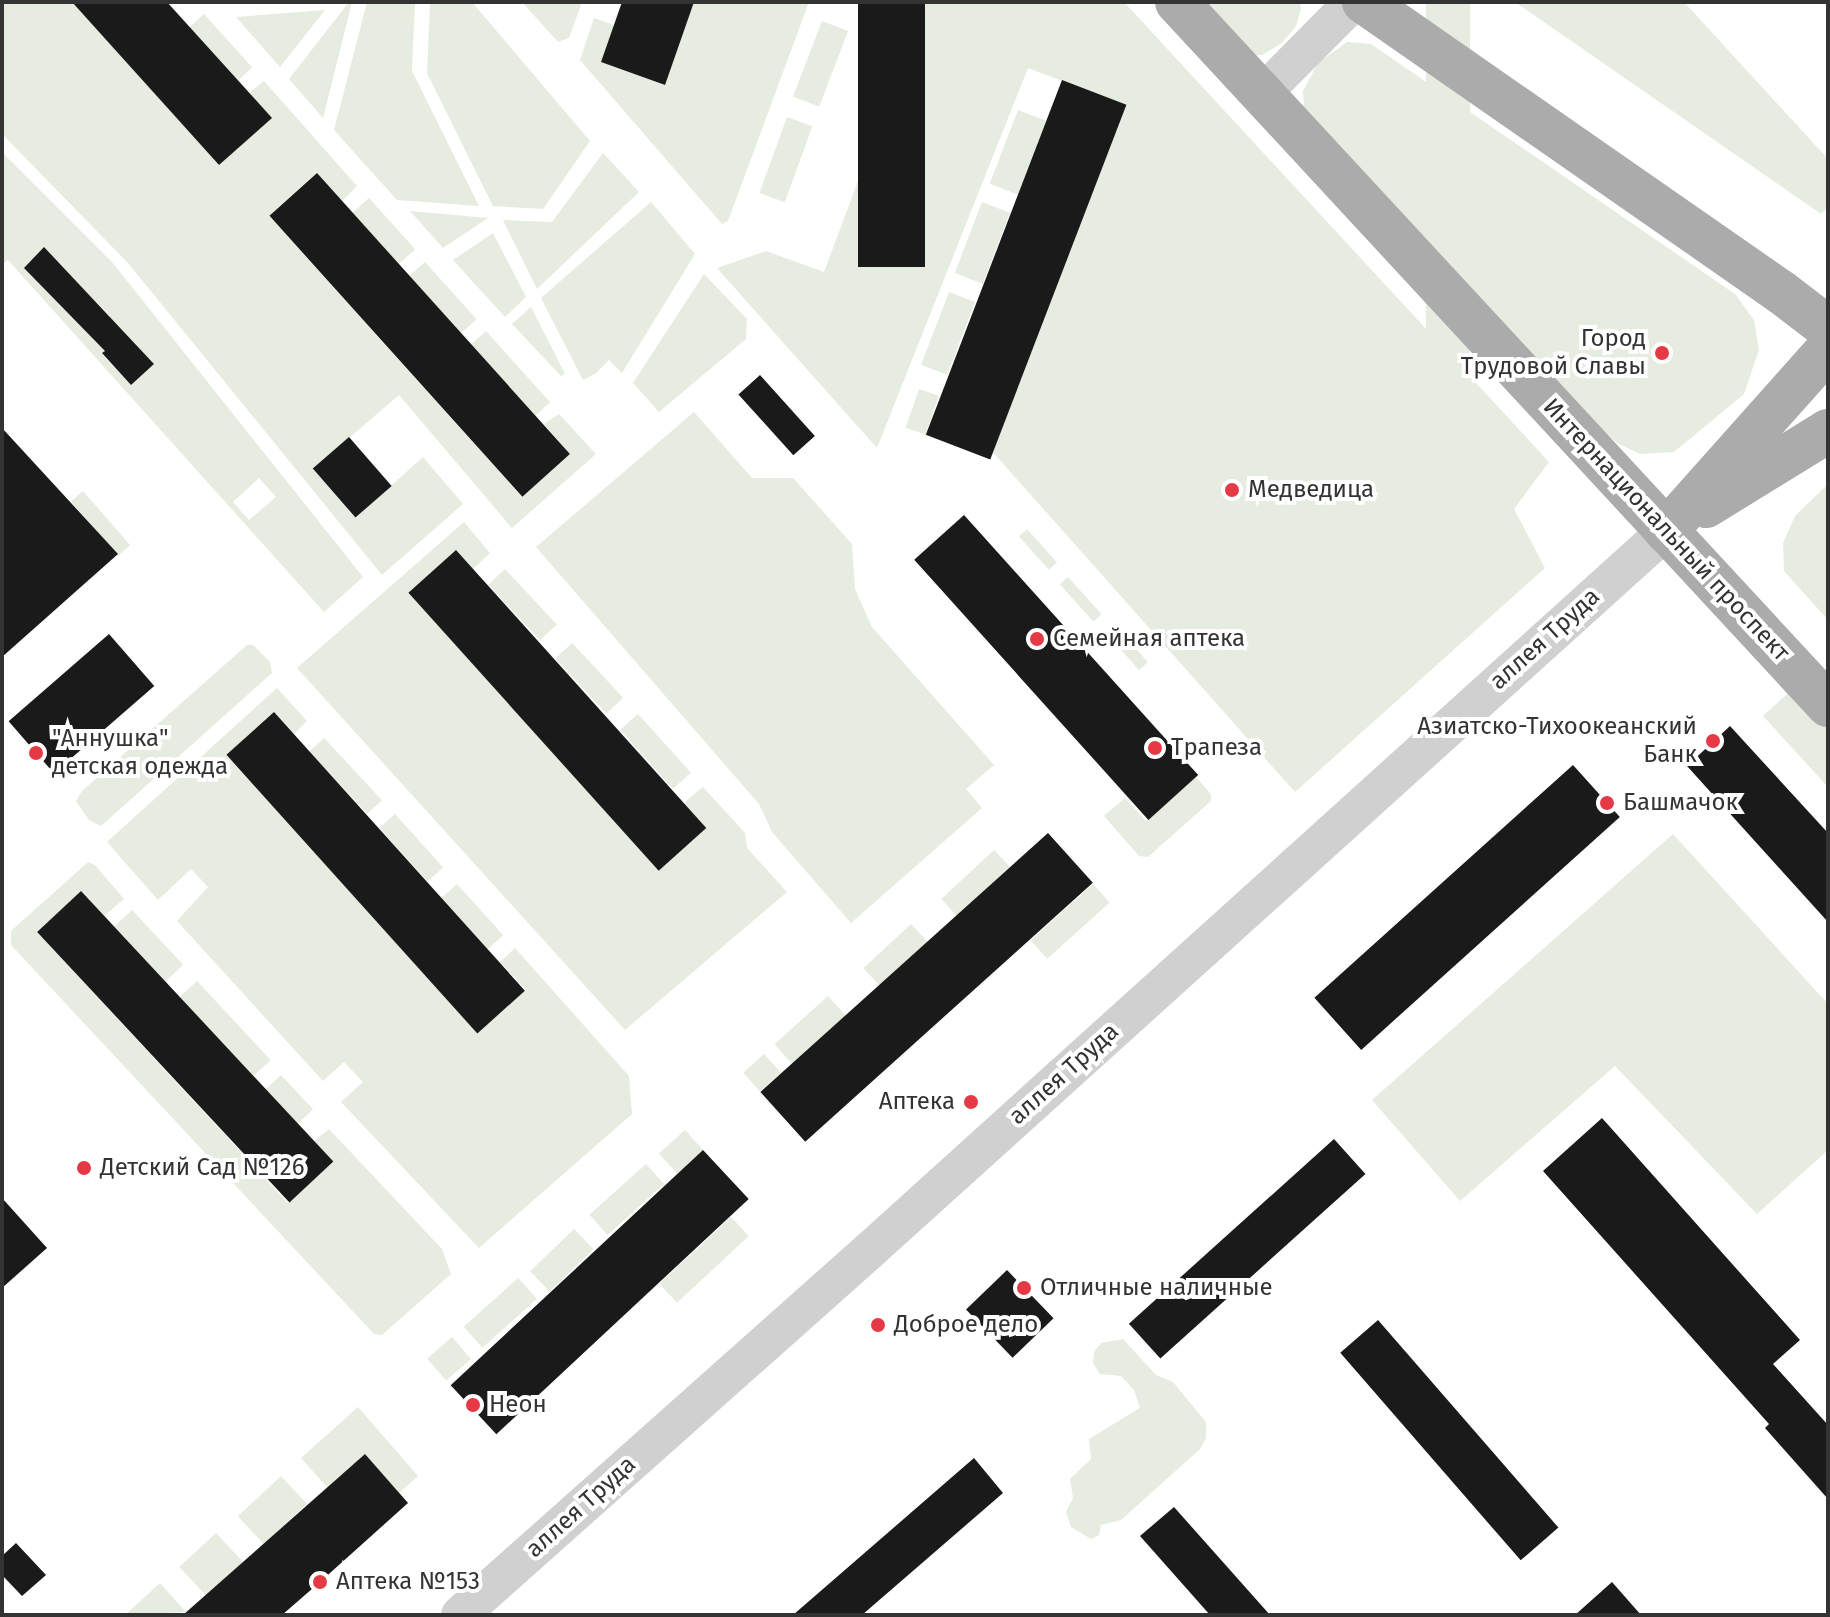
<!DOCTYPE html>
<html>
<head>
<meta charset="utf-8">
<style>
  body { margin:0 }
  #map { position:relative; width:1830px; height:1617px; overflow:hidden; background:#fff; font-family:"Fira Sans",sans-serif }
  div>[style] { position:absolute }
  .green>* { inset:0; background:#e6ecdf; transform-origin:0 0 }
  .building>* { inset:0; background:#1a1a1a; transform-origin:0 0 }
  .minor>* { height:38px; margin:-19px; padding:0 19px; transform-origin:19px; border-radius:19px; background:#d0d0d0 }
  .major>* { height:44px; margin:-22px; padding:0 22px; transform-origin:22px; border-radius:22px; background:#ababab }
  .dots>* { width:22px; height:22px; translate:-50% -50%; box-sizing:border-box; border:4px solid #fff; border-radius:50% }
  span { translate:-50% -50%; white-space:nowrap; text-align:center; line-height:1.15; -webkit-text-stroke:8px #fff; paint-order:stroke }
  .poi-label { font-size:24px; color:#333 }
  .right { translate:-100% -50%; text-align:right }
  .left { translate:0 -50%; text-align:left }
  .street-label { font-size:24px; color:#333 }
  .frame { position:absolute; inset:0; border:4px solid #333; pointer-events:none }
</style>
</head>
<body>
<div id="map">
  <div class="green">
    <i style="clip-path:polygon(2px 2px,72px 2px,219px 165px,271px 118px,249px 93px,264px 81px,357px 186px,342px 201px,316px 173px,269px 216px,522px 497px,570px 454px,544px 424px,559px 414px,596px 454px,512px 528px,399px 395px,313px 469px,355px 518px,423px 457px,463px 504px,382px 575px,128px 263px,2px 134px)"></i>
    <i style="clip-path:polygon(349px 2px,352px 2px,323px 118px,289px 79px)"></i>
    <i style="clip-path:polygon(367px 2px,415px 2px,412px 71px,479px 206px,397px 200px,334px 130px)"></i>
    <i style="clip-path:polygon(430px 2px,472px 2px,590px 141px,543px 209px,493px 206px,427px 73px)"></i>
    <i style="clip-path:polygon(522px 2px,582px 2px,569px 38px,558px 42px)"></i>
    <i style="clip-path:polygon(694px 2px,809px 2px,728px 221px,722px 224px,580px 60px,594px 18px,614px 25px,601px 62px,664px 85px)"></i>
    <i style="clip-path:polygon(925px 2px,1124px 2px,1549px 462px,1514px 509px,1545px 568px,1295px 792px,991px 450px,1126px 105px,1028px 68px,877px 448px,717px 268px,766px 251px,824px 272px)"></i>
    <i style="clip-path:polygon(1192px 2px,1300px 2px,1301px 8px,1296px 26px,1282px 43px,1262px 55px,1247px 55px)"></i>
    <i style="left:1426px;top:2px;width:44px;height:429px"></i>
    <i style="clip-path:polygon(1515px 2px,1684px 2px,1828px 159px,1828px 207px,1821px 214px)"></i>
    <i style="clip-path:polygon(325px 10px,280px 67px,236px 17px)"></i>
    <i style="left:204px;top:14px;width:72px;height:20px;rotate:48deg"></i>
    <i style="left:822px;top:21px;width:28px;height:81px;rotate:21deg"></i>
    <i style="clip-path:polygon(1347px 42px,1371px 44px,1735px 294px,1754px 320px,1759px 350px,1744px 394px,1674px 452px,1640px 454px,1617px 443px,1496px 332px,1305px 126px,1303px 91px,1318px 63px)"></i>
    <i style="left:1018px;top:110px;width:30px;height:79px;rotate:21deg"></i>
    <i style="left:787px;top:117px;width:27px;height:81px;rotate:20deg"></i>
    <i style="clip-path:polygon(evenodd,2px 152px,112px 262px,363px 577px,324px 612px,8px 260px,2px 265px,2px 152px,85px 291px,110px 316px,90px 335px,65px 310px,85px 291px,2px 152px,124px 333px,154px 364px,131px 385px,102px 354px,124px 333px,2px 152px,259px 478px,276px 497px,249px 520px,233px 502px,259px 478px)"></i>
    <i style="clip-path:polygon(603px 153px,639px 192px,537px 289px,503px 220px,552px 222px)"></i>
    <i style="left:369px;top:198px;width:69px;height:22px;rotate:48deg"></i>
    <i style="clip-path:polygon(651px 202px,695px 254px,622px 373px,609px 360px,595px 374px,583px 380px,541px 298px)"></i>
    <i style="left:982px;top:202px;width:30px;height:76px;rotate:21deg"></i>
    <i style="clip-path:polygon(410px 211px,488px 218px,443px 248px)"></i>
    <i style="clip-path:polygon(493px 233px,526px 297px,505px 317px,453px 260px)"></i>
    <i style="left:425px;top:262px;width:77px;height:21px;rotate:48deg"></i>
    <i style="clip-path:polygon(704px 274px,747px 319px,746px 339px,659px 412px,633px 383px)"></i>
    <i style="left:949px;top:292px;width:28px;height:78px;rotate:21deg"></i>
    <i style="clip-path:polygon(531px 307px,565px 374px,561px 376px,512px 324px)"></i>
    <i style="left:486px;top:331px;width:96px;height:20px;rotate:48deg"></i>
    <i style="left:919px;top:389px;width:21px;height:41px;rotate:19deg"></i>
    <i style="clip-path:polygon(694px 412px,752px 478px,793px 478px,852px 544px,855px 589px,872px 627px,994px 765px,966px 789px,982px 808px,851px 923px,772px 832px,759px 804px,536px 547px)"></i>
    <i style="clip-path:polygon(1828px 484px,1828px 620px,1784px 571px,1783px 543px,1795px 516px)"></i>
    <i style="left:83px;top:491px;width:72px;height:16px;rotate:49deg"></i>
    <i style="clip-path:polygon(464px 522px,490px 553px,473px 569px,456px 550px,409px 593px,660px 869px,686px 801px,703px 787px,745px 833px,747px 848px,787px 892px,625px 1030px,297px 668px)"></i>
    <i style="left:1027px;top:529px;width:45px;height:11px;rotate:48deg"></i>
    <i style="left:505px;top:569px;width:76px;height:23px;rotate:47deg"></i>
    <i style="left:1068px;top:577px;width:50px;height:11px;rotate:48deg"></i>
    <i style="left:1119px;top:629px;width:44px;height:12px;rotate:49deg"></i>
    <i style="left:572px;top:643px;width:75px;height:23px;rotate:47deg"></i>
    <i style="clip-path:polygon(247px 645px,253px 645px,270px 662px,272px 673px,101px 826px,89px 820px,76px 801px,82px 791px)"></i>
    <i style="clip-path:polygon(1797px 685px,1828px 719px,1828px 787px,1763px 716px)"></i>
    <i style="clip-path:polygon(277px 688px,307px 721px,294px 734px,227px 756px,478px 1032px,526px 990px,500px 962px,515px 948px,629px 1076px,632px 1114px,479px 1248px,341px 1102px,363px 1082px,344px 1062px,323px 1081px,177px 921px,208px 887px,191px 869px,158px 900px,107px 842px)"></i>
    <i style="left:638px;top:714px;width:79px;height:24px;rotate:48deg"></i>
    <i style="left:324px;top:738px;width:85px;height:20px;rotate:47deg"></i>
    <i style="clip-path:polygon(1196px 777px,1211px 794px,1211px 801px,1148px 857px,1139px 856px,1104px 816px,1125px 798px,1146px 821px)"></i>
    <i style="left:395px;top:814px;width:72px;height:21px;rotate:48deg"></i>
    <i style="clip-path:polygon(1673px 834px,1828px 1004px,1828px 1150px,1757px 1214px,1615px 1066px,1460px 1201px,1372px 1100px)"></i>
    <i style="left:994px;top:850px;width:23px;height:72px;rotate:47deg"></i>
    <i style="clip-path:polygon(88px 862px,95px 865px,124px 899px,104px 916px,81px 891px,37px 932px,288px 1203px,332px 1163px,313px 1142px,329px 1129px,442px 1249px,451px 1274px,382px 1335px,374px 1334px,11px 945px,11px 931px)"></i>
    <i style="left:457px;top:884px;width:69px;height:21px;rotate:48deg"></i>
    <i style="left:1093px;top:884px;width:25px;height:84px;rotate:48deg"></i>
    <i style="left:132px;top:910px;width:75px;height:24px;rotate:47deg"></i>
    <i style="left:911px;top:924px;width:25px;height:65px;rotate:47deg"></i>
    <i style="left:197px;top:981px;width:108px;height:24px;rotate:47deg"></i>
    <i style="left:828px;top:996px;width:27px;height:72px;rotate:48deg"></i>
    <i style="left:764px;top:1054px;width:25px;height:28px;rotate:48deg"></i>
    <i style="left:281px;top:1075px;width:47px;height:22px;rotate:47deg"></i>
    <i style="left:685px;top:1130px;width:27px;height:35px;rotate:48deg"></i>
    <i style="left:646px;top:1164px;width:27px;height:76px;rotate:48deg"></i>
    <i style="left:731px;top:1217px;width:26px;height:98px;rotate:47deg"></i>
    <i style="left:574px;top:1229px;width:28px;height:61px;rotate:46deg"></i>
    <i style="left:518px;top:1278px;width:28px;height:73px;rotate:48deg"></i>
    <i style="left:452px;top:1337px;width:29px;height:33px;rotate:49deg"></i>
    <i style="clip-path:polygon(1123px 1339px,1156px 1375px,1173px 1382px,1206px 1422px,1206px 1438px,1200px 1449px,1121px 1520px,1101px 1525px,1099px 1535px,1091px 1539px,1071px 1527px,1066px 1512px,1073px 1498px,1070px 1479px,1091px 1459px,1089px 1439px,1140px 1408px,1134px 1390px,1121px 1376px,1100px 1374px,1093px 1363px,1094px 1352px,1101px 1343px)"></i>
    <i style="clip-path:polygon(358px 1407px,418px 1476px,399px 1493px,365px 1454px,327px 1487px,301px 1458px)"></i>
    <i style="left:281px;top:1476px;width:38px;height:59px;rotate:47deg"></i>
    <i style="left:216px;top:1533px;width:40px;height:50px;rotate:47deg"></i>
    <i style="clip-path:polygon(160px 1583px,186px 1612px,125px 1615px)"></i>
  </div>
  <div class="building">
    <i style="clip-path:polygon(72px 2px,167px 2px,272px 118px,219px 165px)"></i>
    <i style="clip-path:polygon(622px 2px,694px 2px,665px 85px,601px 62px)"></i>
    <i style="left:858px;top:2px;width:67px;height:265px"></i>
    <i style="left:1062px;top:80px;width:69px;height:380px;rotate:21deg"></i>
    <i style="left:317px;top:173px;width:378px;height:64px;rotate:48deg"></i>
    <i style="clip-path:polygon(44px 247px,154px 364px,131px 385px,102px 353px,105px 351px,24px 268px)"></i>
    <i style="left:760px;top:375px;width:82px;height:29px;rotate:48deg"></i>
    <i style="clip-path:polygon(2px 428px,118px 554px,2px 657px)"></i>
    <i style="left:349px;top:437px;width:65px;height:48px;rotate:49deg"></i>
    <i style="left:964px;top:515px;width:350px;height:67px;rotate:48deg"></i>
    <i style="left:456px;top:550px;width:374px;height:64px;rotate:48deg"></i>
    <i style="left:109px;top:634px;width:69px;height:133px;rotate:49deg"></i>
    <i style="left:274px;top:712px;width:375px;height:64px;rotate:48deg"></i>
    <i style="clip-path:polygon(1730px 726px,1828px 833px,1828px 922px,1687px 766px)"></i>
    <i style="left:1573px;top:765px;width:70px;height:348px;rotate:48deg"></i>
    <i style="left:1048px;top:833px;width:67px;height:387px;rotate:48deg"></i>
    <i style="left:81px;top:891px;width:370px;height:60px;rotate:47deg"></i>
    <i style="clip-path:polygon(1602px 1118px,1800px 1340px,1773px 1364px,1828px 1425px,1828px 1499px,1765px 1428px,1769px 1424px,1543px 1171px)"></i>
    <i style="left:1334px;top:1139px;width:47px;height:276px;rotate:48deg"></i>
    <i style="left:703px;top:1150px;width:67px;height:345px;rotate:47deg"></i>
    <i style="clip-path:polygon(2px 1198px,47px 1248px,2px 1288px)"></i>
    <i style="left:1007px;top:1270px;width:67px;height:57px;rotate:46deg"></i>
    <i style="left:1378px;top:1320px;width:275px;height:50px;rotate:49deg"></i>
    <i style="clip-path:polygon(365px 1454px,408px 1503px,320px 1582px,282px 1615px,183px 1615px)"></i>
    <i style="clip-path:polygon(974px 1458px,1003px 1493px,862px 1615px,793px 1615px)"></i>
    <i style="clip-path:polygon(1174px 1507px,1270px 1615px,1210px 1615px,1140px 1536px)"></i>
    <i style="clip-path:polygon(16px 1543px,46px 1575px,22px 1596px,2px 1575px,2px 1556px)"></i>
    <i style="clip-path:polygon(1612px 1582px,1641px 1615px,1575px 1615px)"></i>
  </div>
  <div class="minor">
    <i style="left:1262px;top:94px;width:129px;rotate:-45.3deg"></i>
    <i style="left:460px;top:1615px;width:548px;rotate:-41.67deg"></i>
    <i style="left:869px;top:1251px;width:1074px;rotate:-42.09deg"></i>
  </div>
  <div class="major">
    <i style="left:1177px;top:2px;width:958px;rotate:47.2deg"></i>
    <i style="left:1364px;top:2px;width:508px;rotate:34.82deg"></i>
    <i style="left:1781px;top:292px;width:59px;rotate:37.5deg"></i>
    <i style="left:1706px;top:506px;width:143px;rotate:-31.6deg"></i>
    <i style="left:1666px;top:531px;width:244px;rotate:-48.3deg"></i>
  </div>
  <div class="dots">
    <i style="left:1662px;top:353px;background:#e63946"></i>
    <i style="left:1232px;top:490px;background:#e63946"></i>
    <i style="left:1037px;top:639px;background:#e63946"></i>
    <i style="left:1713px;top:741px;background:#e63946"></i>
    <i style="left:1155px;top:748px;background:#e63946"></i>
    <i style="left:36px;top:753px;background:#e63946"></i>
    <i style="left:1607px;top:803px;background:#e63946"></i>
    <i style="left:971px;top:1102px;background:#e63946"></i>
    <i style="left:84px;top:1168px;background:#e63946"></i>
    <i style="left:1024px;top:1288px;background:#e63946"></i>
    <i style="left:878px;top:1325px;background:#e63946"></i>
    <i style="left:473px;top:1405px;background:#e63946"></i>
    <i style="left:320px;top:1582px;background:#e63946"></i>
  </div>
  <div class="poi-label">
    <span class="right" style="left:1646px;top:353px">Город<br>Трудовой Славы</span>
    <span class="left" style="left:1248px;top:490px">Медведица</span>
    <span class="left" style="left:1053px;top:639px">Семейная аптека</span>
    <span class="right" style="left:1697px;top:741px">Азиатско-Тихоокеанский<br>Банк</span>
    <span class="left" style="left:52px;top:753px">"Аннушка"<br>детская одежда</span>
    <span class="left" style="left:1171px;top:748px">Трапеза</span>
    <span class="left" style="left:1623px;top:803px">Башмачок</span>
    <span class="right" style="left:955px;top:1102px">Аптека</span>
    <span class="left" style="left:100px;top:1168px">Детский Сад №126</span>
    <span class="left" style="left:1040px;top:1288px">Отличные наличные</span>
    <span class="left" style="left:894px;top:1325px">Доброе дело</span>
    <span class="left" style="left:489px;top:1405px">Неон</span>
    <span class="left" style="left:336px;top:1582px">Аптека №153</span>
  </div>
  <div class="street-label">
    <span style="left:1666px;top:530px;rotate:47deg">Интернациональный проспект</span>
    <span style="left:1545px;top:639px;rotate:-42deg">аллея Труда</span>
    <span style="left:1064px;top:1074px;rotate:-42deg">аллея Труда</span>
    <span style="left:581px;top:1507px;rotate:-42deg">аллея Труда</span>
  </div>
  <div class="frame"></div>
</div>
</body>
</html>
